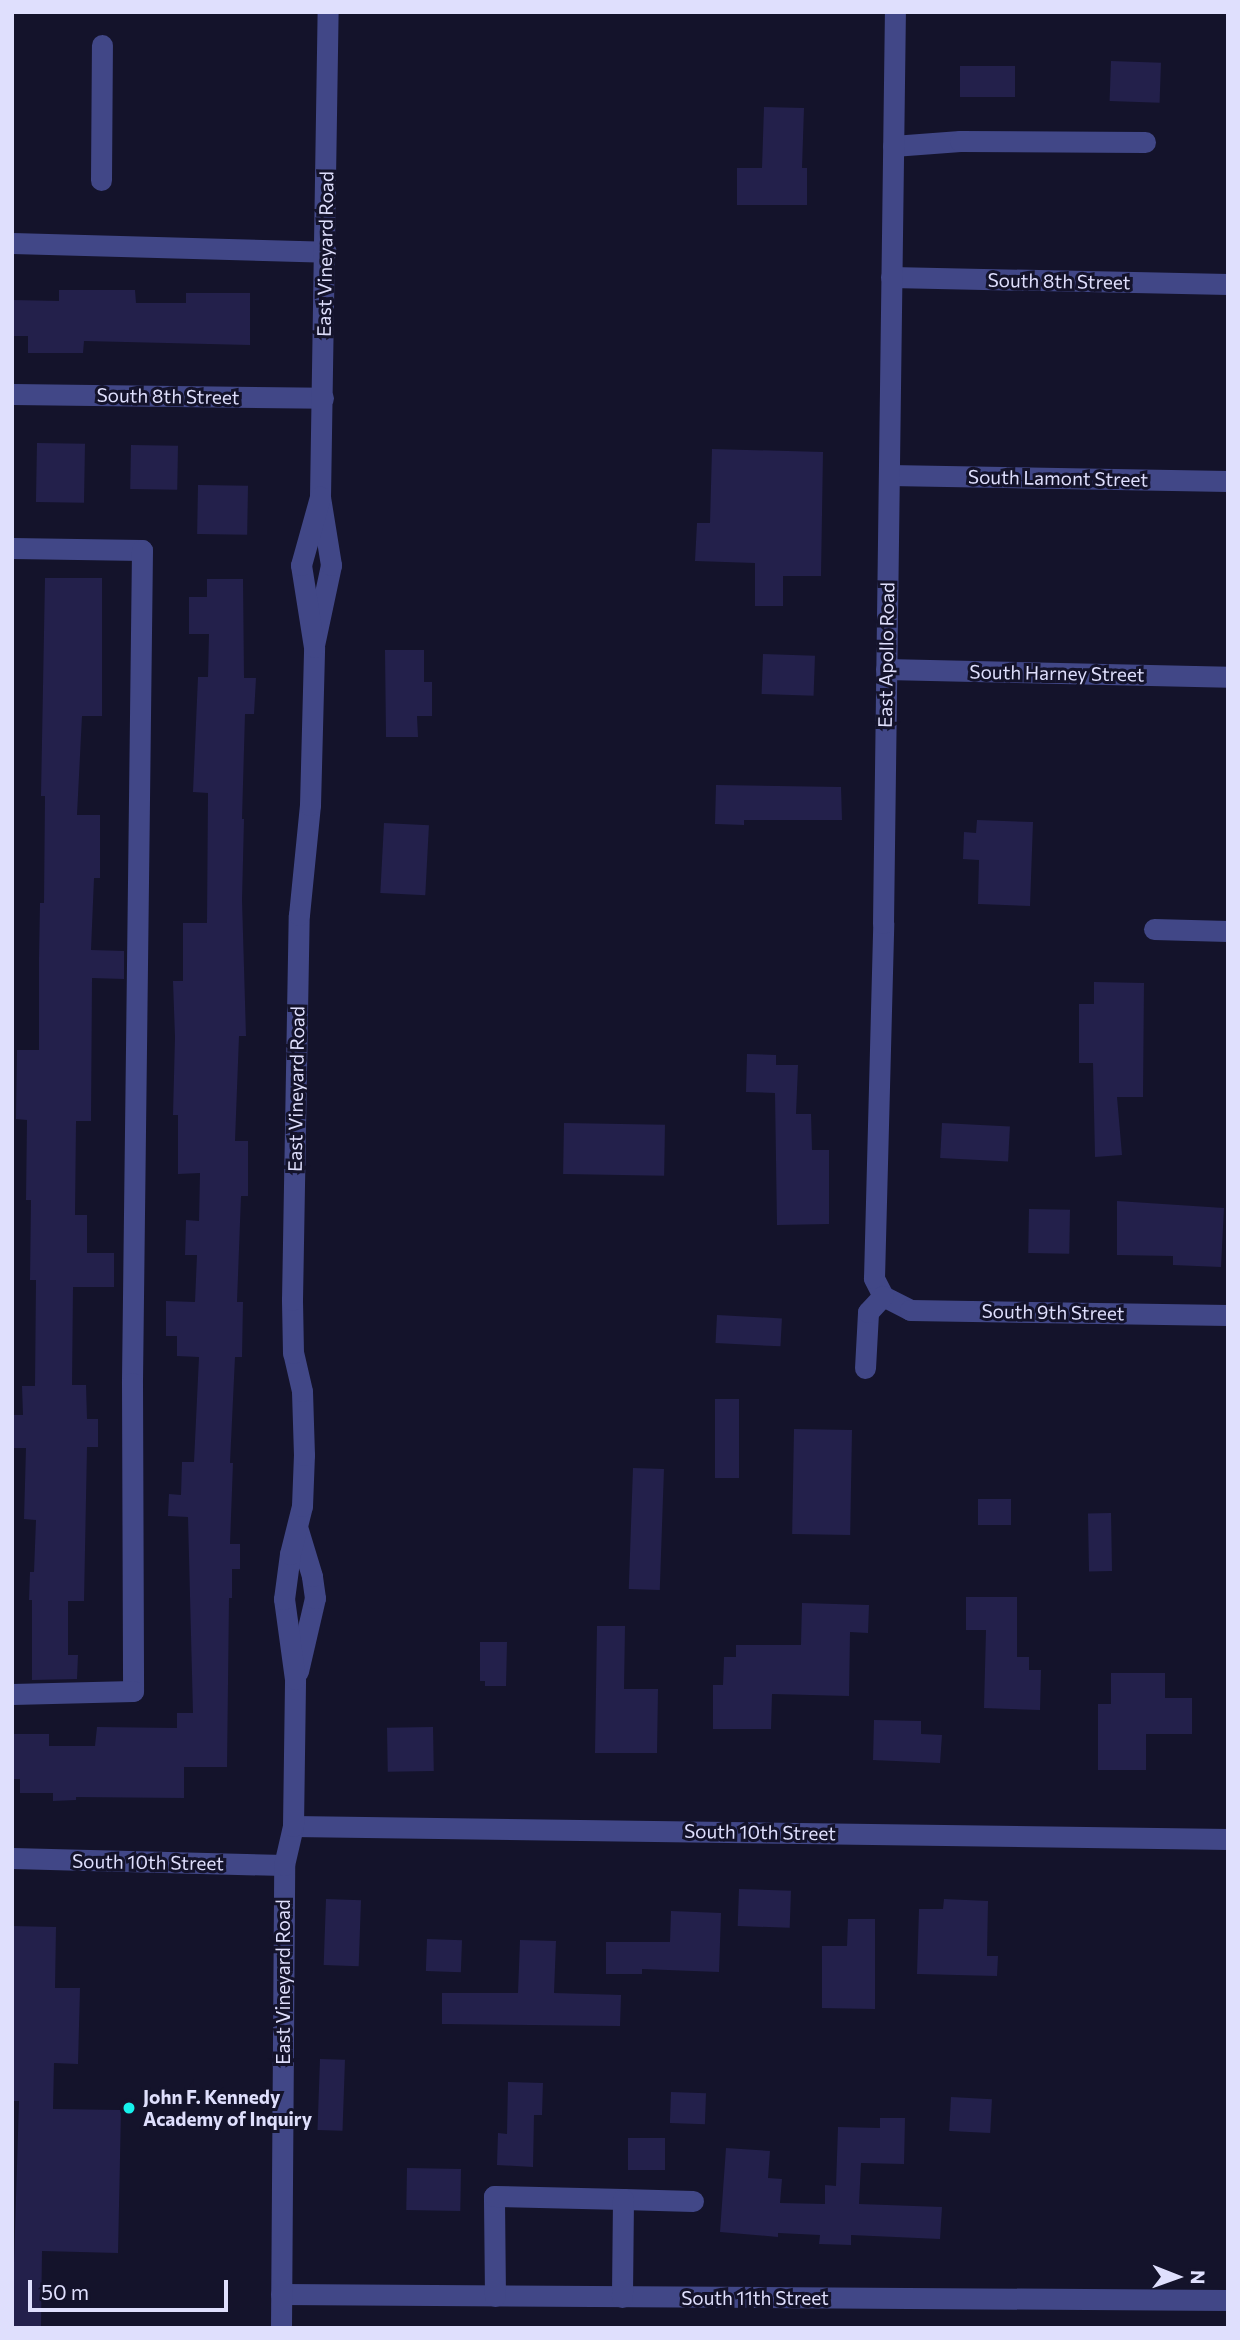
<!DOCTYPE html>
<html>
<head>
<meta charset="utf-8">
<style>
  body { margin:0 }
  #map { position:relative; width:1240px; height:2340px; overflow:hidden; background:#14132b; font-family:Commissioner,sans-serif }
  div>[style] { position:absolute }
  .building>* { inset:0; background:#23204b; transform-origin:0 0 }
  .minor>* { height:21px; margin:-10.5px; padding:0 10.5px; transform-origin:10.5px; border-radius:10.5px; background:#414787 }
  .dots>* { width:19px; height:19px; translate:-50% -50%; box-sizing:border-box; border:4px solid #14132b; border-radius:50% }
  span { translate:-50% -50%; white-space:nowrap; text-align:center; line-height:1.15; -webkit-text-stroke:6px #14132b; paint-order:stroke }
  .street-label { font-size:19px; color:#dfdffd }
  .poi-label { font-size:19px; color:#dfdffd; font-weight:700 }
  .left { translate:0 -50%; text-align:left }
  .frame { position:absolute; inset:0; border:14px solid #dfdffd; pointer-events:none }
  .north { position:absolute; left:1142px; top:2242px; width:70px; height:70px; -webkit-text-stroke:5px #14132b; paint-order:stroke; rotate:91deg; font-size:19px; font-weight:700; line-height:28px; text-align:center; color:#dfdffd }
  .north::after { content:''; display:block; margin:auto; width:24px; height:32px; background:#dfdffd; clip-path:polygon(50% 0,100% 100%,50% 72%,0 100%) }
  .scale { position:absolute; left:28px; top:2280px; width:200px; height:32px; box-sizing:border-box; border:4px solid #dfdffd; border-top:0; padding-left:9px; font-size:21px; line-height:24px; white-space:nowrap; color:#dfdffd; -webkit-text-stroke:5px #14132b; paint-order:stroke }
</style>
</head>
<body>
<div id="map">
  <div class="building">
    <i style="left:1111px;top:61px;width:50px;height:40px;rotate:2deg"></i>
    <i style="left:960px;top:66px;width:55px;height:31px"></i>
    <i style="clip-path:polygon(764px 107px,804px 108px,802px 168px,807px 168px,807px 205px,737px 205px,737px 168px,762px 168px)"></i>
    <i style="clip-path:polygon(59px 290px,135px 290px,136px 303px,186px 303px,186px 293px,250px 293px,250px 345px,84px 341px,83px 353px,28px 353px,28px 336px,12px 336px,12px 300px,59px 301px)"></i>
    <i style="left:37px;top:443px;width:48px;height:59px;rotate:1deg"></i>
    <i style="left:131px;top:445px;width:47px;height:44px;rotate:1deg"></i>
    <i style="clip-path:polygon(712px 449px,823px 452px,821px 576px,783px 576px,783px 606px,755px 606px,755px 563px,695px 561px,697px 523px,710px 523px)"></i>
    <i style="left:198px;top:485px;width:50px;height:49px;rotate:1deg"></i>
    <i style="clip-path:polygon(45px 578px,102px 578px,102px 716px,82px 716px,77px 815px,100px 815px,100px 878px,94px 878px,91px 950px,124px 951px,124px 979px,92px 978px,91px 1121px,76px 1121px,75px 1215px,87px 1215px,87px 1253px,114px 1253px,114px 1287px,73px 1287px,72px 1385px,86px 1385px,87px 1419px,98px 1419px,98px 1447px,87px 1447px,84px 1601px,68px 1601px,68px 1655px,78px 1655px,77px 1679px,32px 1680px,32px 1600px,29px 1600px,30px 1572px,34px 1572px,36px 1520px,24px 1519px,26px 1448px,12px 1448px,12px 1415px,23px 1415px,22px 1386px,35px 1386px,36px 1280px,30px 1280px,31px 1200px,26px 1200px,27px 1120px,16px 1119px,17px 1050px,39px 1050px,39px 958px,40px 903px,44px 903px,45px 796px,41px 796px)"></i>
    <i style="clip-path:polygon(207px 579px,243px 579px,244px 678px,256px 678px,254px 714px,245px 714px,242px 819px,244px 819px,242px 900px,246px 1036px,239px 1036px,235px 1141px,248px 1141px,248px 1196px,241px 1196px,237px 1302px,243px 1302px,242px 1357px,235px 1357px,230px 1463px,233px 1463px,230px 1544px,240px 1544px,240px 1569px,232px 1569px,232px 1598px,229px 1598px,227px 1767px,184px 1767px,184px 1798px,76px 1797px,76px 1800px,53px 1801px,53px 1793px,20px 1793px,20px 1779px,12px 1779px,12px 1734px,49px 1734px,49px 1746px,95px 1746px,97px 1727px,177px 1728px,177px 1713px,193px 1713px,188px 1517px,168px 1516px,169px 1494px,181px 1495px,182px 1462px,194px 1462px,199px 1357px,177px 1356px,177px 1336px,166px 1336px,166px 1301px,195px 1302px,197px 1255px,185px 1255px,186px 1220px,199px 1221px,200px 1173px,178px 1174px,178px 1115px,173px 1115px,175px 1037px,173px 981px,183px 981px,183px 923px,207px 923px,208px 793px,193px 792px,198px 677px,208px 677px,209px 634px,189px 634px,189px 597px,207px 597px)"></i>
    <i style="clip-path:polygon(385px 650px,424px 650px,424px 682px,432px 682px,432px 716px,417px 716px,418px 737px,386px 737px)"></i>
    <i style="left:763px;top:654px;width:52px;height:40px;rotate:2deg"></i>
    <i style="clip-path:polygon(716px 785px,841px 787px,842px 820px,744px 820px,744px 825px,715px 824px)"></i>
    <i style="clip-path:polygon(977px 820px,1033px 822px,1030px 906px,978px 904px,979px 860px,963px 859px,964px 832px,976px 833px)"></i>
    <i style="left:384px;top:823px;width:45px;height:70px;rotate:3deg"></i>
    <i style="clip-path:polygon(1094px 982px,1144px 983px,1143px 1097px,1117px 1097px,1122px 1155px,1095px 1157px,1093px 1063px,1079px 1063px,1079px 1004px,1094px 1004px)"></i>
    <i style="clip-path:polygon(747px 1054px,776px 1055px,776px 1065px,798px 1065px,796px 1114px,811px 1114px,812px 1150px,829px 1150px,829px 1224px,777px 1225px,775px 1093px,746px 1092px)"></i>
    <i style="left:564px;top:1123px;width:101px;height:51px;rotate:1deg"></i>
    <i style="left:942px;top:1123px;width:68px;height:35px;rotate:3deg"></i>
    <i style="clip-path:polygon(1117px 1201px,1224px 1208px,1221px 1267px,1173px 1265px,1173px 1256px,1117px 1255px)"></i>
    <i style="left:1029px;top:1209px;width:41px;height:44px;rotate:1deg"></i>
    <i style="left:717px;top:1315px;width:65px;height:28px;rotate:3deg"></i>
    <i style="left:715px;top:1399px;width:24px;height:79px"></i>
    <i style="left:794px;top:1429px;width:58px;height:105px;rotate:1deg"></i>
    <i style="left:633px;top:1468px;width:31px;height:121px;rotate:2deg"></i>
    <i style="left:1011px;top:1499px;width:26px;height:33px;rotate:90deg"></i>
    <i style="left:1111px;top:1513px;width:58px;height:23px;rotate:89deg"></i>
    <i style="clip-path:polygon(966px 1597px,1017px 1597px,1017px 1657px,1029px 1657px,1029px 1670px,1041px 1670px,1040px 1710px,984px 1708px,986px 1630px,966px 1630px)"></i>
    <i style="clip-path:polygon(802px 1603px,869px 1605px,868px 1633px,850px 1632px,849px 1696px,772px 1694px,771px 1729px,713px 1729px,713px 1685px,723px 1685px,724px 1657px,736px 1657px,736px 1645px,801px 1645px)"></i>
    <i style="clip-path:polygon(597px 1626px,625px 1626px,624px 1689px,658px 1689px,657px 1753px,595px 1753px)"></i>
    <i style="clip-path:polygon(480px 1642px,507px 1642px,506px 1686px,485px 1686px,485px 1681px,480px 1681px)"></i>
    <i style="clip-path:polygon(1111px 1673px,1165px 1673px,1165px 1698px,1192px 1698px,1192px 1734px,1146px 1734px,1146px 1770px,1098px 1770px,1098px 1704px,1111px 1704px)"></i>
    <i style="clip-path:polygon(874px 1720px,921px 1721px,921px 1734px,942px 1735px,940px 1763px,873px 1760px)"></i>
    <i style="left:433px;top:1727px;width:44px;height:46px;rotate:89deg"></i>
    <i style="left:739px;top:1889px;width:52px;height:37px;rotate:2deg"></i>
    <i style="left:326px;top:1899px;width:35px;height:66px;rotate:2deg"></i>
    <i style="clip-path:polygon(944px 1899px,988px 1901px,987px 1956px,998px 1956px,997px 1976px,917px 1974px,919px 1909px,943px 1909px)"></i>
    <i style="clip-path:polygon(671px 1911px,721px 1913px,719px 1972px,642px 1969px,642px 1974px,606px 1974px,606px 1942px,670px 1942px)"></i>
    <i style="clip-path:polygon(848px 1919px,875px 1919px,875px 2009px,822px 2008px,822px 1946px,847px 1946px)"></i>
    <i style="clip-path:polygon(12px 1926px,56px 1927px,55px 1988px,80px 1988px,78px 2064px,54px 2063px,53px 2109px,121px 2110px,118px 2253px,42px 2251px,41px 2328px,12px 2328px,19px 2101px,12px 2101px)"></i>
    <i style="left:427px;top:1939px;width:35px;height:32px;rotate:2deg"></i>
    <i style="clip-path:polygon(520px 1940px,556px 1941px,554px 1993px,621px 1995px,620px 2026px,442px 2024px,442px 1993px,518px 1993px)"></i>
    <i style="left:320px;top:2059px;width:25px;height:71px;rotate:2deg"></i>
    <i style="clip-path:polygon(508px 2082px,543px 2083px,542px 2115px,534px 2115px,533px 2167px,497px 2165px,498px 2133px,507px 2134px)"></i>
    <i style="left:671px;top:2092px;width:35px;height:31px;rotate:2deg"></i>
    <i style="left:951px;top:2097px;width:41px;height:34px;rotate:3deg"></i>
    <i style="clip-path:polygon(880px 2118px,905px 2118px,904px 2164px,861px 2163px,859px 2204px,942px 2207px,940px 2239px,851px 2235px,851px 2245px,819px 2244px,820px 2235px,778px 2233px,778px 2237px,720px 2232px,726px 2148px,770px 2151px,768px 2178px,782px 2179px,780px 2203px,825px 2204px,825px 2185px,836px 2186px,838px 2127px,880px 2128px)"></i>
    <i style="left:628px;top:2138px;width:37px;height:32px"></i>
    <i style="left:407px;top:2168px;width:54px;height:42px;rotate:1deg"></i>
  </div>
  <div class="minor">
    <i style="left:893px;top:146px;width:67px;rotate:-4.3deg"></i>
    <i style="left:960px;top:141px;width:185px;rotate:0.3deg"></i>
    <i style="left:101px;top:180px;width:135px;rotate:-89.6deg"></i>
    <i style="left:12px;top:243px;width:314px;rotate:1.6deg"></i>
    <i style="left:891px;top:277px;width:337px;rotate:1.2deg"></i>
    <i style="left:12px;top:394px;width:311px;rotate:0.7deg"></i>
    <i style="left:889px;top:475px;width:339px;rotate:1deg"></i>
    <i style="left:12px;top:548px;width:130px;rotate:0.9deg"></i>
    <i style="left:142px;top:550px;width:833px;rotate:90.69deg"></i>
    <i style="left:132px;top:1383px;width:308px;rotate:89.8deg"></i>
    <i style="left:133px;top:1691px;width:121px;rotate:178.6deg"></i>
    <i style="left:314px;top:645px;width:82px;rotate:-78deg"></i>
    <i style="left:331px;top:565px;width:69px;rotate:-99.2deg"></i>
    <i style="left:320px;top:497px;width:485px;rotate:-89.1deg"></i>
    <i style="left:886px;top:669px;width:342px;rotate:1.3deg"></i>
    <i style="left:1154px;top:929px;width:74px;rotate:1.5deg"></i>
    <i style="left:883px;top:1296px;width:20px;rotate:-117deg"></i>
    <i style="left:874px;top:1278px;width:355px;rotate:-88.5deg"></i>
    <i style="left:883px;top:923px;width:911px;rotate:-89.25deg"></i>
    <i style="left:883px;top:1296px;width:30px;rotate:27deg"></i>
    <i style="left:910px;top:1310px;width:318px;rotate:0.9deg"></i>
    <i style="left:865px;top:1368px;width:56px;rotate:-86.9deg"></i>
    <i style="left:868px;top:1312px;width:22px;rotate:-47deg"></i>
    <i style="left:298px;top:1671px;width:75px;rotate:-76.9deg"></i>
    <i style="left:315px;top:1598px;width:22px;rotate:-98deg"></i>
    <i style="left:312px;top:1576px;width:48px;rotate:-106.9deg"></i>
    <i style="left:293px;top:1826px;width:935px;rotate:0.8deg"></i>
    <i style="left:12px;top:1858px;width:272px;rotate:1.5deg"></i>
    <i style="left:623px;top:2199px;width:70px;rotate:1.6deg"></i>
    <i style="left:281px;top:2294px;width:947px;rotate:0.36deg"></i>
    <i style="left:495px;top:2296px;width:100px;rotate:-90.6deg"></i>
    <i style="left:494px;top:2196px;width:129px;rotate:1.3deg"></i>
    <i style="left:623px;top:2199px;width:98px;rotate:90.6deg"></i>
    <i style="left:281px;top:2328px;width:463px;rotate:-89.6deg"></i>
    <i style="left:284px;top:1865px;width:40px;rotate:-77deg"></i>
    <i style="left:293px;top:1826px;width:147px;rotate:-89.2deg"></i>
    <i style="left:295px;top:1679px;width:81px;rotate:-97.8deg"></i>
    <i style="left:284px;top:1599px;width:45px;rotate:-82.4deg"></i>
    <i style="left:290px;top:1554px;width:49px;rotate:-76deg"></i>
    <i style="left:302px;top:1506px;width:51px;rotate:-87.8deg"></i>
    <i style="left:304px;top:1455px;width:64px;rotate:-91.8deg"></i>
    <i style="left:302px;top:1391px;width:39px;rotate:-103deg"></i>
    <i style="left:293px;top:1353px;width:53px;rotate:-91.1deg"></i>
    <i style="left:292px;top:1300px;width:385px;rotate:-89deg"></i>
    <i style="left:299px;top:915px;width:111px;rotate:-84.3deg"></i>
    <i style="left:310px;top:805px;width:158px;rotate:-88.5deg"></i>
    <i style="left:314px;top:647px;width:83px;rotate:-99deg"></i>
    <i style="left:301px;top:565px;width:71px;rotate:-74.4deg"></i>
  </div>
  <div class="dots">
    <i style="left:129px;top:2108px;background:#16f2ec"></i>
  </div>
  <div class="street-label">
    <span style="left:325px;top:254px;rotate:-89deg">East Vineyard Road</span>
    <span style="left:1059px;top:281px;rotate:1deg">South 8th Street</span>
    <span style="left:168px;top:396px;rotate:1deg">South 8th Street</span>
    <span style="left:1058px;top:478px;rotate:1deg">South Lamont Street</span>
    <span style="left:886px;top:655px;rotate:-89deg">East Apollo Road</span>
    <span style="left:1057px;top:673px;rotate:1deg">South Harney Street</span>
    <span style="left:296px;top:1089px;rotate:-89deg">East Vineyard Road</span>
    <span style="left:1053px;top:1312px;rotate:1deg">South 9th Street</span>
    <span style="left:760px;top:1832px;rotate:1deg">South 10th Street</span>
    <span style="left:148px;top:1862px;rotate:1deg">South 10th Street</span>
    <span style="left:283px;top:1982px;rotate:-90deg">East Vineyard Road</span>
    <span style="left:755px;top:2298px">South 11th Street</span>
  </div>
  <div class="poi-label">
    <span class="left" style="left:143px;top:2108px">John F. Kennedy<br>Academy of Inquiry</span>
  </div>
  <div class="frame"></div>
  <div class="north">N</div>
  <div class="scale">50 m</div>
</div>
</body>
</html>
